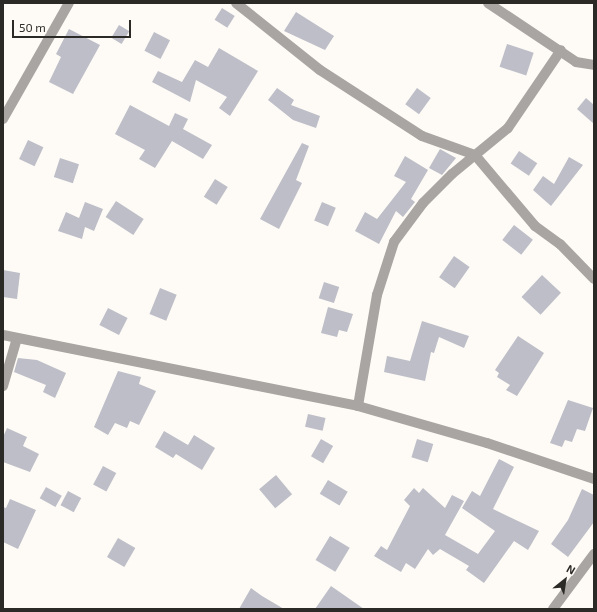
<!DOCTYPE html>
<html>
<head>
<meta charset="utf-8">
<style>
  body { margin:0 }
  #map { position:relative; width:597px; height:612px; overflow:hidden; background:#fefbf6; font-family:"Exo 2",sans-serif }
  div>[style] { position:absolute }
  .building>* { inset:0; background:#bdbec7; transform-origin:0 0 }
  .street>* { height:10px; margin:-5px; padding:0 5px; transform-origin:5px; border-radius:5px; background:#a8a5a2 }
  span { translate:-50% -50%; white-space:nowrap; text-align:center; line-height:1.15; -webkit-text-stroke:3px #fefbf6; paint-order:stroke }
  .frame { position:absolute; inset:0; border:4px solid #2c2a27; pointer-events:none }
  .north { position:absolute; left:545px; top:560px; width:40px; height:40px; -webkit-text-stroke:3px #fefbf6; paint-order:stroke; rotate:30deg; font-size:11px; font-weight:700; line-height:16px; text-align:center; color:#2c2a27 }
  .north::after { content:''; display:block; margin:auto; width:14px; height:18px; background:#2c2a27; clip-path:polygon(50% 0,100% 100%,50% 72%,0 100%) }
  .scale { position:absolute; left:12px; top:20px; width:119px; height:18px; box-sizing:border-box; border:2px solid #2c2a27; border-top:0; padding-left:5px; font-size:12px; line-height:14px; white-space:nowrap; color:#2c2a27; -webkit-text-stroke:3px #fefbf6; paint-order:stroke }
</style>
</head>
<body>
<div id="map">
  <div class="building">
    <i style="left:222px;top:8px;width:15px;height:14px;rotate:32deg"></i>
    <i style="clip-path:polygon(296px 12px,334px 36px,325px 50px,284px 31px)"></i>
    <i style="left:119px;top:25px;width:12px;height:15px;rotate:31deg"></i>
    <i style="clip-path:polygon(69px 29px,100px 45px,73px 94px,49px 82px,61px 57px,56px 54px)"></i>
    <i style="left:154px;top:32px;width:18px;height:21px;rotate:27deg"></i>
    <i style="left:507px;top:44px;width:28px;height:24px;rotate:18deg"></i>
    <i style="clip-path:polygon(219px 48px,258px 71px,230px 116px,219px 108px,227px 97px,196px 80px,190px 102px,152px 82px,158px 71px,182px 82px,195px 60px,208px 67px)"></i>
    <i style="clip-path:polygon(277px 88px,294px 100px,291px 105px,320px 116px,316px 128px,293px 120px,268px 100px)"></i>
    <i style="left:417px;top:88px;width:17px;height:20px;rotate:36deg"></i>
    <i style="clip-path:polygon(586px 98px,594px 105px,594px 124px,577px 109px)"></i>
    <i style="clip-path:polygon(130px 105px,169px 126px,175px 113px,188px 119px,183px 129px,212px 145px,203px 159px,172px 141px,155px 168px,139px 159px,145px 150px,115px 134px)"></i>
    <i style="left:28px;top:140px;width:17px;height:21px;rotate:25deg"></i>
    <i style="clip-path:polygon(302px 143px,309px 146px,296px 180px,302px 183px,279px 229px,260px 219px)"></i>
    <i style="clip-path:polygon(440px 149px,456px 158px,442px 175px,429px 168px)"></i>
    <i style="left:519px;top:151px;width:22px;height:15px;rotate:34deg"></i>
    <i style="clip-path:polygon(405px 156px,428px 170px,411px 199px,415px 202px,403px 217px,396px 211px,379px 244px,355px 231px,365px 212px,377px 219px,406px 182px,394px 176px)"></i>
    <i style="clip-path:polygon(569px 157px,583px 165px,551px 206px,533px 190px,543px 176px,554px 184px)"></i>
    <i style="left:60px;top:158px;width:20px;height:20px;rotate:18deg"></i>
    <i style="left:215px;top:179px;width:15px;height:21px;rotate:32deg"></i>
    <i style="left:116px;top:201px;width:33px;height:19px;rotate:33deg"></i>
    <i style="clip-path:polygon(85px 202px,103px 209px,94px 231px,85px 227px,82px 239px,58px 231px,66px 212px,79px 218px)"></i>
    <i style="left:322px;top:202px;width:15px;height:20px;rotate:23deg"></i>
    <i style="left:514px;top:225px;width:24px;height:19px;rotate:38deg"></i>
    <i style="left:454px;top:256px;width:19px;height:26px;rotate:35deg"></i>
    <i style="clip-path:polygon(3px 270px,20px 273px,17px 299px,3px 297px)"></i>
    <i style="left:542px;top:275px;width:26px;height:30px;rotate:43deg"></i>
    <i style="left:324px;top:282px;width:16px;height:17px;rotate:18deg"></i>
    <i style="left:160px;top:288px;width:18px;height:28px;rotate:22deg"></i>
    <i style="clip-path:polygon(328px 307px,353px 314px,347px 332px,339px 330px,337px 337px,321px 333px)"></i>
    <i style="left:108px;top:308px;width:22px;height:19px;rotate:27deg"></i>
    <i style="clip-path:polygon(422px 321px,469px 336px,464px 348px,439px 337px,434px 353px,431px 352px,425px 381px,384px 372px,387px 356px,410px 361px)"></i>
    <i style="clip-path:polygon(518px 336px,544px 353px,517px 396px,506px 390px,510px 385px,497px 377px,499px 373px,495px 370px)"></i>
    <i style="clip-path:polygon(18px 358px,37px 360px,66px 373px,55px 398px,43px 392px,46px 385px,14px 372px)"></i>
    <i style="clip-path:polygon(118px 371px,141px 377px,139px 384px,156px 391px,139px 425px,130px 421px,127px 428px,115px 423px,108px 435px,94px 427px)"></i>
    <i style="clip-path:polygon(568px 400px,593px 408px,585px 431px,577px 429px,572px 442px,565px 440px,562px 447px,550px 443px)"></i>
    <i style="left:308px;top:414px;width:18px;height:13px;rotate:13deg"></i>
    <i style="clip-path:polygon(7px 428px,27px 437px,23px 446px,39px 454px,30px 472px,3px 462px,3px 437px)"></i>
    <i style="clip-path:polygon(164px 431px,188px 445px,194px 435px,215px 448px,202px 470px,176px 454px,173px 458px,155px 447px)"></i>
    <i style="left:321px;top:439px;width:14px;height:20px;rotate:30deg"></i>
    <i style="left:417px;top:439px;width:17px;height:19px;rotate:17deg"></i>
    <i style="clip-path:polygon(499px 459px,514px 467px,493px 509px,539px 531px,528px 550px,514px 541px,484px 583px,466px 570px,469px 566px,440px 549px,433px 555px,428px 549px,415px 569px,406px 563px,401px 572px,374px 556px,381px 546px,387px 550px,410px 506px,404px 500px,414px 488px,419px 493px,423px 488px,445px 508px,452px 495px,464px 501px,445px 535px,478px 554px,495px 531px,462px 508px,472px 491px,480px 496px)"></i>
    <i style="left:103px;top:466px;width:15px;height:21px;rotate:28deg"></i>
    <i style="left:276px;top:475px;width:25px;height:22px;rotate:50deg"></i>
    <i style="left:328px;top:480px;width:23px;height:16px;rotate:31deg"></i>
    <i style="left:46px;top:487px;width:18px;height:13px;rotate:29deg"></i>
    <i style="clip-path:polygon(582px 489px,594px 495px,594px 522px,568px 557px,551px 544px,568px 520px)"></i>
    <i style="left:68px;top:491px;width:15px;height:16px;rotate:28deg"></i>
    <i style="clip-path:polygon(10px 499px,36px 510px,18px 549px,3px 542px,3px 507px,6px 508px)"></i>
    <i style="left:330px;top:536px;width:23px;height:28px;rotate:31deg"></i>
    <i style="left:118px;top:538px;width:20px;height:22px;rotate:30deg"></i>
    <i style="clip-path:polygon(331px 586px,364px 609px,315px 609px)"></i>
    <i style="clip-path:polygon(251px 588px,262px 596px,284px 609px,239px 609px)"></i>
  </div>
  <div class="street">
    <i style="left:236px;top:3px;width:107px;rotate:38.6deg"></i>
    <i style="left:320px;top:70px;width:121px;rotate:32.9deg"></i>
    <i style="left:422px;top:136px;width:56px;rotate:19.7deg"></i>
    <i style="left:475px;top:155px;width:93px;rotate:49.8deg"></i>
    <i style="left:535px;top:226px;width:31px;rotate:36deg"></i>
    <i style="left:560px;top:244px;width:49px;rotate:45.8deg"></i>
    <i style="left:488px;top:3px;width:106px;rotate:33.8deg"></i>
    <i style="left:576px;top:62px;width:18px;rotate:9deg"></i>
    <i style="left:3px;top:119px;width:133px;rotate:-60.4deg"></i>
    <i style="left:3px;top:335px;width:362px;rotate:11.3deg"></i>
    <i style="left:358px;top:406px;width:134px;rotate:16deg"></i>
    <i style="left:487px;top:443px;width:113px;rotate:18.6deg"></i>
    <i style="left:3px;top:386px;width:50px;rotate:-73.7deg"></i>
    <i style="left:358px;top:406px;width:113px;rotate:-80.3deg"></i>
    <i style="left:377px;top:295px;width:56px;rotate:-72.2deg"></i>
    <i style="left:394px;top:242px;width:49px;rotate:-53.4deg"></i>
    <i style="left:423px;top:203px;width:41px;rotate:-45deg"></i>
    <i style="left:452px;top:174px;width:72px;rotate:-39.4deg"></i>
    <i style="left:508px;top:128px;width:94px;rotate:-55.8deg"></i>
    <i style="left:553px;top:609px;width:69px;rotate:-53.3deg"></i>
  </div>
  <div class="frame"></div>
  <div class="north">N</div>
  <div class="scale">50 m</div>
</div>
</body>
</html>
